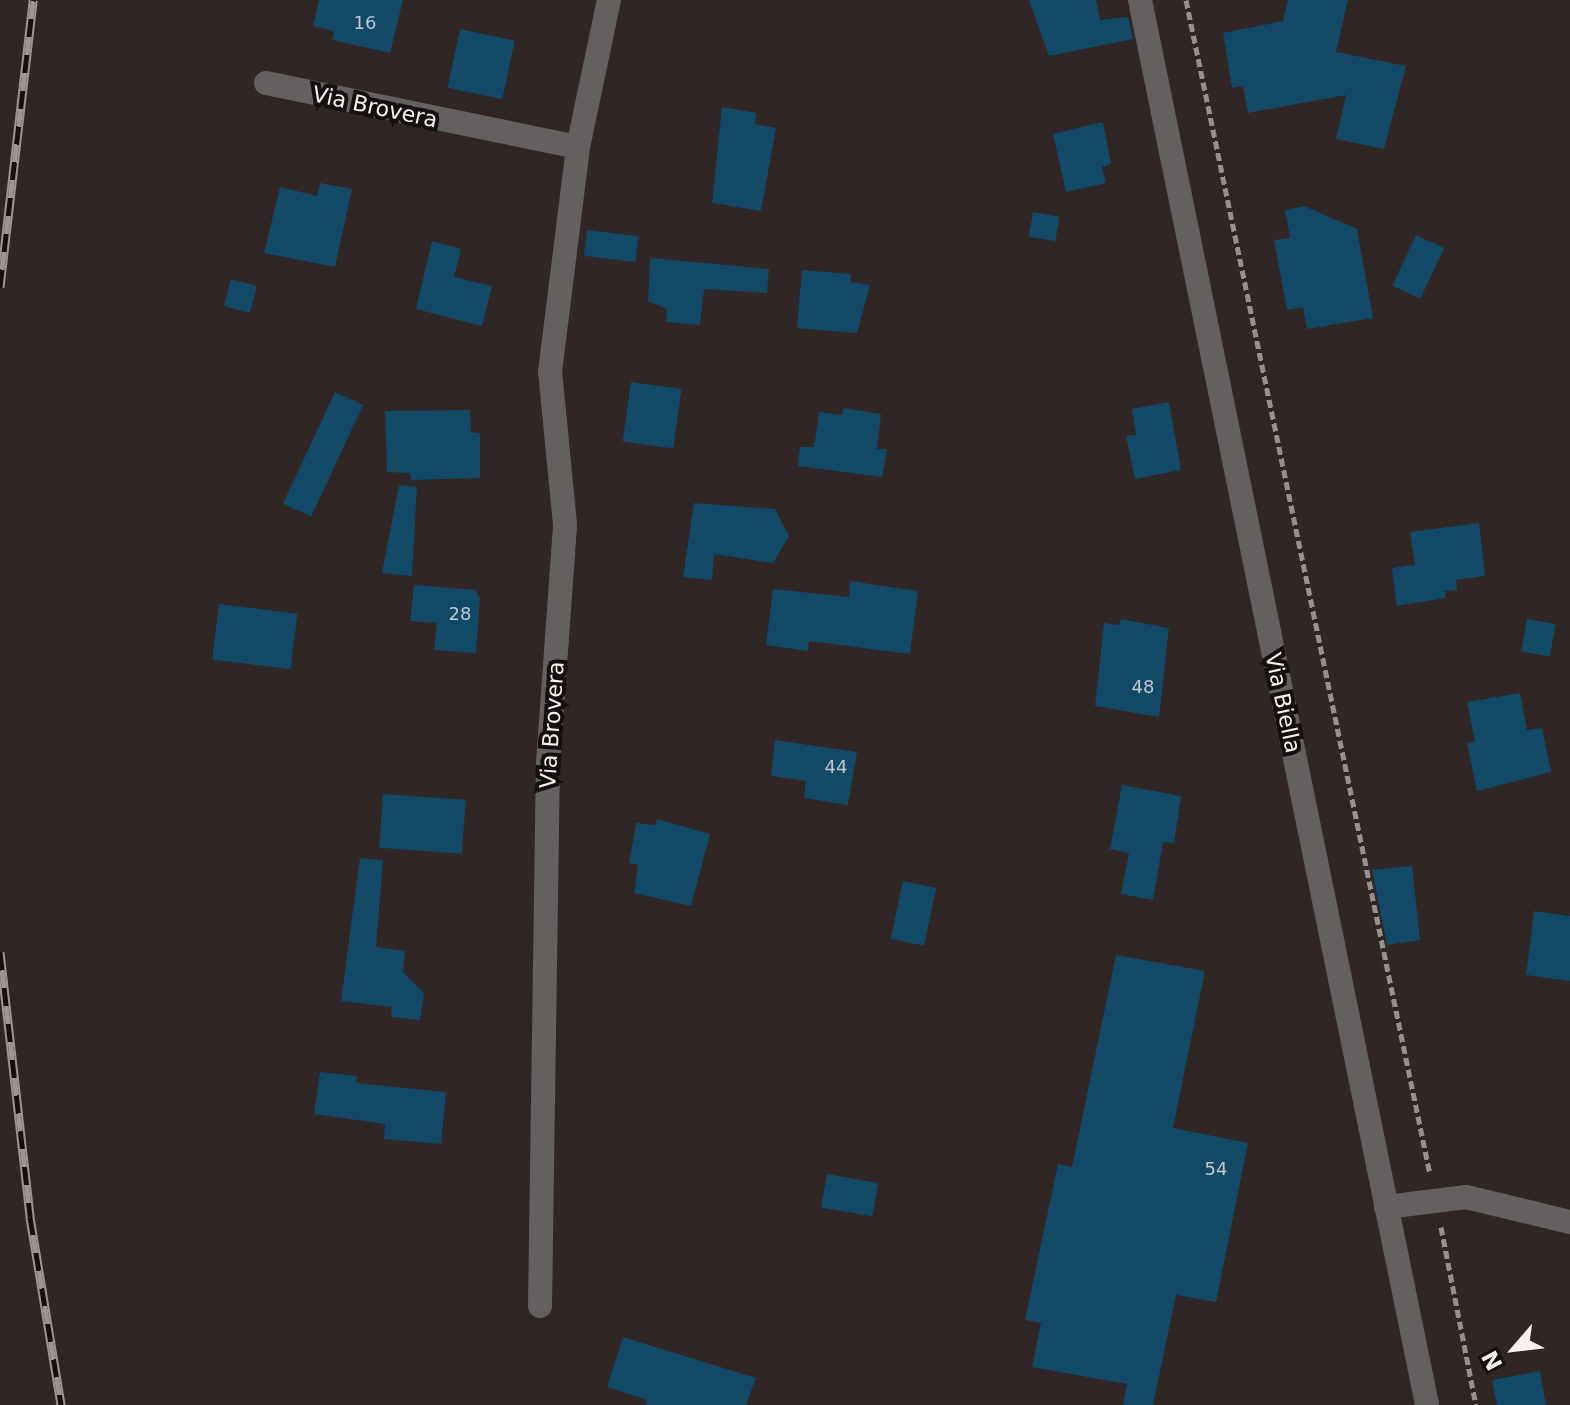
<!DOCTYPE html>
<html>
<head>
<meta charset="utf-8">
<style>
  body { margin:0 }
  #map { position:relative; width:1570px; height:1405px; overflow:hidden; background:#2f2625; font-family:"DejaVu Sans",sans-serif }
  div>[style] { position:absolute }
  .building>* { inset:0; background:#124967; transform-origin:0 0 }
  .path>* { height:5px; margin-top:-2.5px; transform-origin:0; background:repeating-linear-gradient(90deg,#98908f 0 8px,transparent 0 12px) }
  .minor>* { height:24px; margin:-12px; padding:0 12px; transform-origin:12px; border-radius:12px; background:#656060 }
  .rail>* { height:9px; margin-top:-4.5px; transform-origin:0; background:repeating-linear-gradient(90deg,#151010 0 18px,#9d9594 0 36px); box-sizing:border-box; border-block:2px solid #9d9594 }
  span { translate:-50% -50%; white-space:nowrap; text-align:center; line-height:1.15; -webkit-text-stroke:8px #151010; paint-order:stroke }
  .number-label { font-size:18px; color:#bec7ce }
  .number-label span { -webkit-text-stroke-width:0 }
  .street-label { font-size:22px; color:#f8f1f0 }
  .north { position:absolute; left:1474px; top:1309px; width:80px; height:80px; -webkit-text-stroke:6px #151010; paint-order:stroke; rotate:242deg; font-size:22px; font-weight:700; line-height:32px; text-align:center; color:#f8f1f0 }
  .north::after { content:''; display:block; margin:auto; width:28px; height:36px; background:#f8f1f0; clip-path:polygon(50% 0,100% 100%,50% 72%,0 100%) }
</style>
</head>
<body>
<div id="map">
  <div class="building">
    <i style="clip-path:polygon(319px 0,403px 0,390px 53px,332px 40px,334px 31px,313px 26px)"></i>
    <i style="clip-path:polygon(1029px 0,1096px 0,1100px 20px,1128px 17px,1133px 39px,1049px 56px)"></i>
    <i style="clip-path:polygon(1288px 0,1348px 0,1336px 52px,1406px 66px,1384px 149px,1336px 139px,1346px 95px,1248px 113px,1243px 86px,1232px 88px,1223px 33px,1283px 21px)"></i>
    <i style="left:460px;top:29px;width:56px;height:60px;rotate:12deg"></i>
    <i style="clip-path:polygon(722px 107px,756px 113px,755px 124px,776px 128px,761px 211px,712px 203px)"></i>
    <i style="clip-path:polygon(1103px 122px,1111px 164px,1102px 167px,1106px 183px,1066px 192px,1053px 134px)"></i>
    <i style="clip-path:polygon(320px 183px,352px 189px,335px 267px,264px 253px,280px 187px,317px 196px)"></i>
    <i style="clip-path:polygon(1304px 206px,1357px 229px,1373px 318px,1307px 329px,1303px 307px,1287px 310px,1274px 240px,1290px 238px,1285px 210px)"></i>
    <i style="left:1033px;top:212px;width:27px;height:25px;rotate:10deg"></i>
    <i style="left:587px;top:230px;width:52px;height:26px;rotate:7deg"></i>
    <i style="left:1416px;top:235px;width:31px;height:56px;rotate:25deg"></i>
    <i style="clip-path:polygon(432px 241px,461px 249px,454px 277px,492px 286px,482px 326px,416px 309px)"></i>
    <i style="clip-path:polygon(650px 258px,769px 269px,767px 293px,704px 289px,700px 325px,666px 322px,667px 309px,648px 301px)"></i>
    <i style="clip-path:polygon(802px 270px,851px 274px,850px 282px,870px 285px,857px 333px,797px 328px)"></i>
    <i style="left:231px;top:279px;width:27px;height:28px;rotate:15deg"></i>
    <i style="left:631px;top:382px;width:51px;height:60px;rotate:8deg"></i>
    <i style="left:335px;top:392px;width:31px;height:123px;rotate:25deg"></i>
    <i style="clip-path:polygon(1169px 402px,1181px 470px,1135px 479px,1126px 436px,1136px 435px,1132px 409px)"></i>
    <i style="clip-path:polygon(843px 408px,881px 414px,877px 449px,887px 449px,882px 477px,798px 466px,800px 447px,814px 447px,819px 412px,842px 415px)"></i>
    <i style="clip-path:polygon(470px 410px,471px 432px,480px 433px,480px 478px,411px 480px,410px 473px,387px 472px,385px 411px)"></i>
    <i style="clip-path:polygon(399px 485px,417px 487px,412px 576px,382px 573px)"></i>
    <i style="clip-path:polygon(694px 503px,775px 509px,789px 536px,773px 563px,714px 554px,712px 580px,683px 577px)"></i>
    <i style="clip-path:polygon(1479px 523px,1485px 576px,1456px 580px,1457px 590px,1445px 591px,1446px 598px,1397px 606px,1392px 568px,1415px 565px,1410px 532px)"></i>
    <i style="clip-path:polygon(850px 581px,918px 591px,910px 654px,809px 641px,808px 651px,766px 645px,773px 589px,849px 597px)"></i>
    <i style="clip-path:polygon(414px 585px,475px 590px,480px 598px,476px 653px,434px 650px,437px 623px,410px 621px)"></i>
    <i style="left:219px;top:604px;width:79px;height:56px;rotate:7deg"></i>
    <i style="clip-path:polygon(1121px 619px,1169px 628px,1159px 717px,1095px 706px,1104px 623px,1119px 625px)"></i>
    <i style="left:1527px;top:619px;width:29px;height:33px;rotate:10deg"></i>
    <i style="clip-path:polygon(1520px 693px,1527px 730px,1542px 728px,1551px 772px,1477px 791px,1467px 743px,1475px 742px,1467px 702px)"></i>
    <i style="clip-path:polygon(775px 740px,857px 752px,848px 805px,804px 798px,806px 781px,771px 776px)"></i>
    <i style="clip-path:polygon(1122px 785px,1181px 796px,1174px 843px,1163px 842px,1153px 900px,1121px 894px,1129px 853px,1110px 849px)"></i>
    <i style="left:383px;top:794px;width:83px;height:54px;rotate:4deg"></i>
    <i style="clip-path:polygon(657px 819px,710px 834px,691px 906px,634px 893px,638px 865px,629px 863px,636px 823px,656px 825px)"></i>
    <i style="clip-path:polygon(360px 858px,383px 860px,376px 947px,405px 951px,403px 972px,424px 993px,420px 1020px,391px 1017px,392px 1007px,341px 1001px)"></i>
    <i style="clip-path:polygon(1412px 866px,1420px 940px,1387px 945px,1372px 870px)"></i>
    <i style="left:903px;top:881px;width:34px;height:59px;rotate:12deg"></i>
    <i style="clip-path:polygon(1534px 911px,1570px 916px,1570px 981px,1526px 975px)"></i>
    <i style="clip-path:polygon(1116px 955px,1205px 971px,1173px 1128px,1248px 1143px,1216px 1302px,1176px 1295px,1153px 1405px,1123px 1405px,1127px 1384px,1032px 1367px,1041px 1323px,1025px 1320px,1058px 1164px,1072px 1167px)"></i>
    <i style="clip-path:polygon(320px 1072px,357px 1076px,356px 1083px,446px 1092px,441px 1144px,384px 1139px,385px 1124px,314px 1114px)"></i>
    <i style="left:827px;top:1174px;width:52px;height:34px;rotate:10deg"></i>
    <i style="clip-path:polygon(623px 1337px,756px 1378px,746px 1405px,646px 1405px,647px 1400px,607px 1387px)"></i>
    <i style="clip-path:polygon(1540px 1371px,1546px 1405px,1497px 1405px,1492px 1380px)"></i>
  </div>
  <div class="path">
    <i style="left:1186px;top:0;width:1199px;rotate:78.26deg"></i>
    <i style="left:1441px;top:1227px;width:181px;rotate:78.9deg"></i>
  </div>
  <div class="minor">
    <i style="left:1140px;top:0;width:1434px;rotate:78.45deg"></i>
    <i style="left:266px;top:83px;width:318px;rotate:11.6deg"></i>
    <i style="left:1386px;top:1207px;width:81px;rotate:-7.1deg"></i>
    <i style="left:1466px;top:1197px;width:107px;rotate:13.5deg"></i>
    <i style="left:540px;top:1306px;width:543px;rotate:-89.16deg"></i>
    <i style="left:548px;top:763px;width:240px;rotate:-85.9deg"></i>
    <i style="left:565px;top:524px;width:153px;rotate:-95.6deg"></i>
    <i style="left:550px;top:372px;width:227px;rotate:-82.9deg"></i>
    <i style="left:578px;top:147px;width:150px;rotate:-78.1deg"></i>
  </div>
  <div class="rail">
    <i style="left:0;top:287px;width:289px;rotate:-83.4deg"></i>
    <i style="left:0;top:952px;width:267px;rotate:83.5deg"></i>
    <i style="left:30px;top:1217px;width:191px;rotate:80.6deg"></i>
  </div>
  <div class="number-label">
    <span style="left:365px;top:23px">16</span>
    <span style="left:460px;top:614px">28</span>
    <span style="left:1143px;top:687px">48</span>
    <span style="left:836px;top:767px">44</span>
    <span style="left:1216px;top:1169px">54</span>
  </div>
  <div class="street-label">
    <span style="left:375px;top:107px;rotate:12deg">Via Brovera</span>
    <span style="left:1283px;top:703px;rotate:78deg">Via Biella</span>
    <span style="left:552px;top:725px;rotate:-86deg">Via Brovera</span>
  </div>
  <div class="north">N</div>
</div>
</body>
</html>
